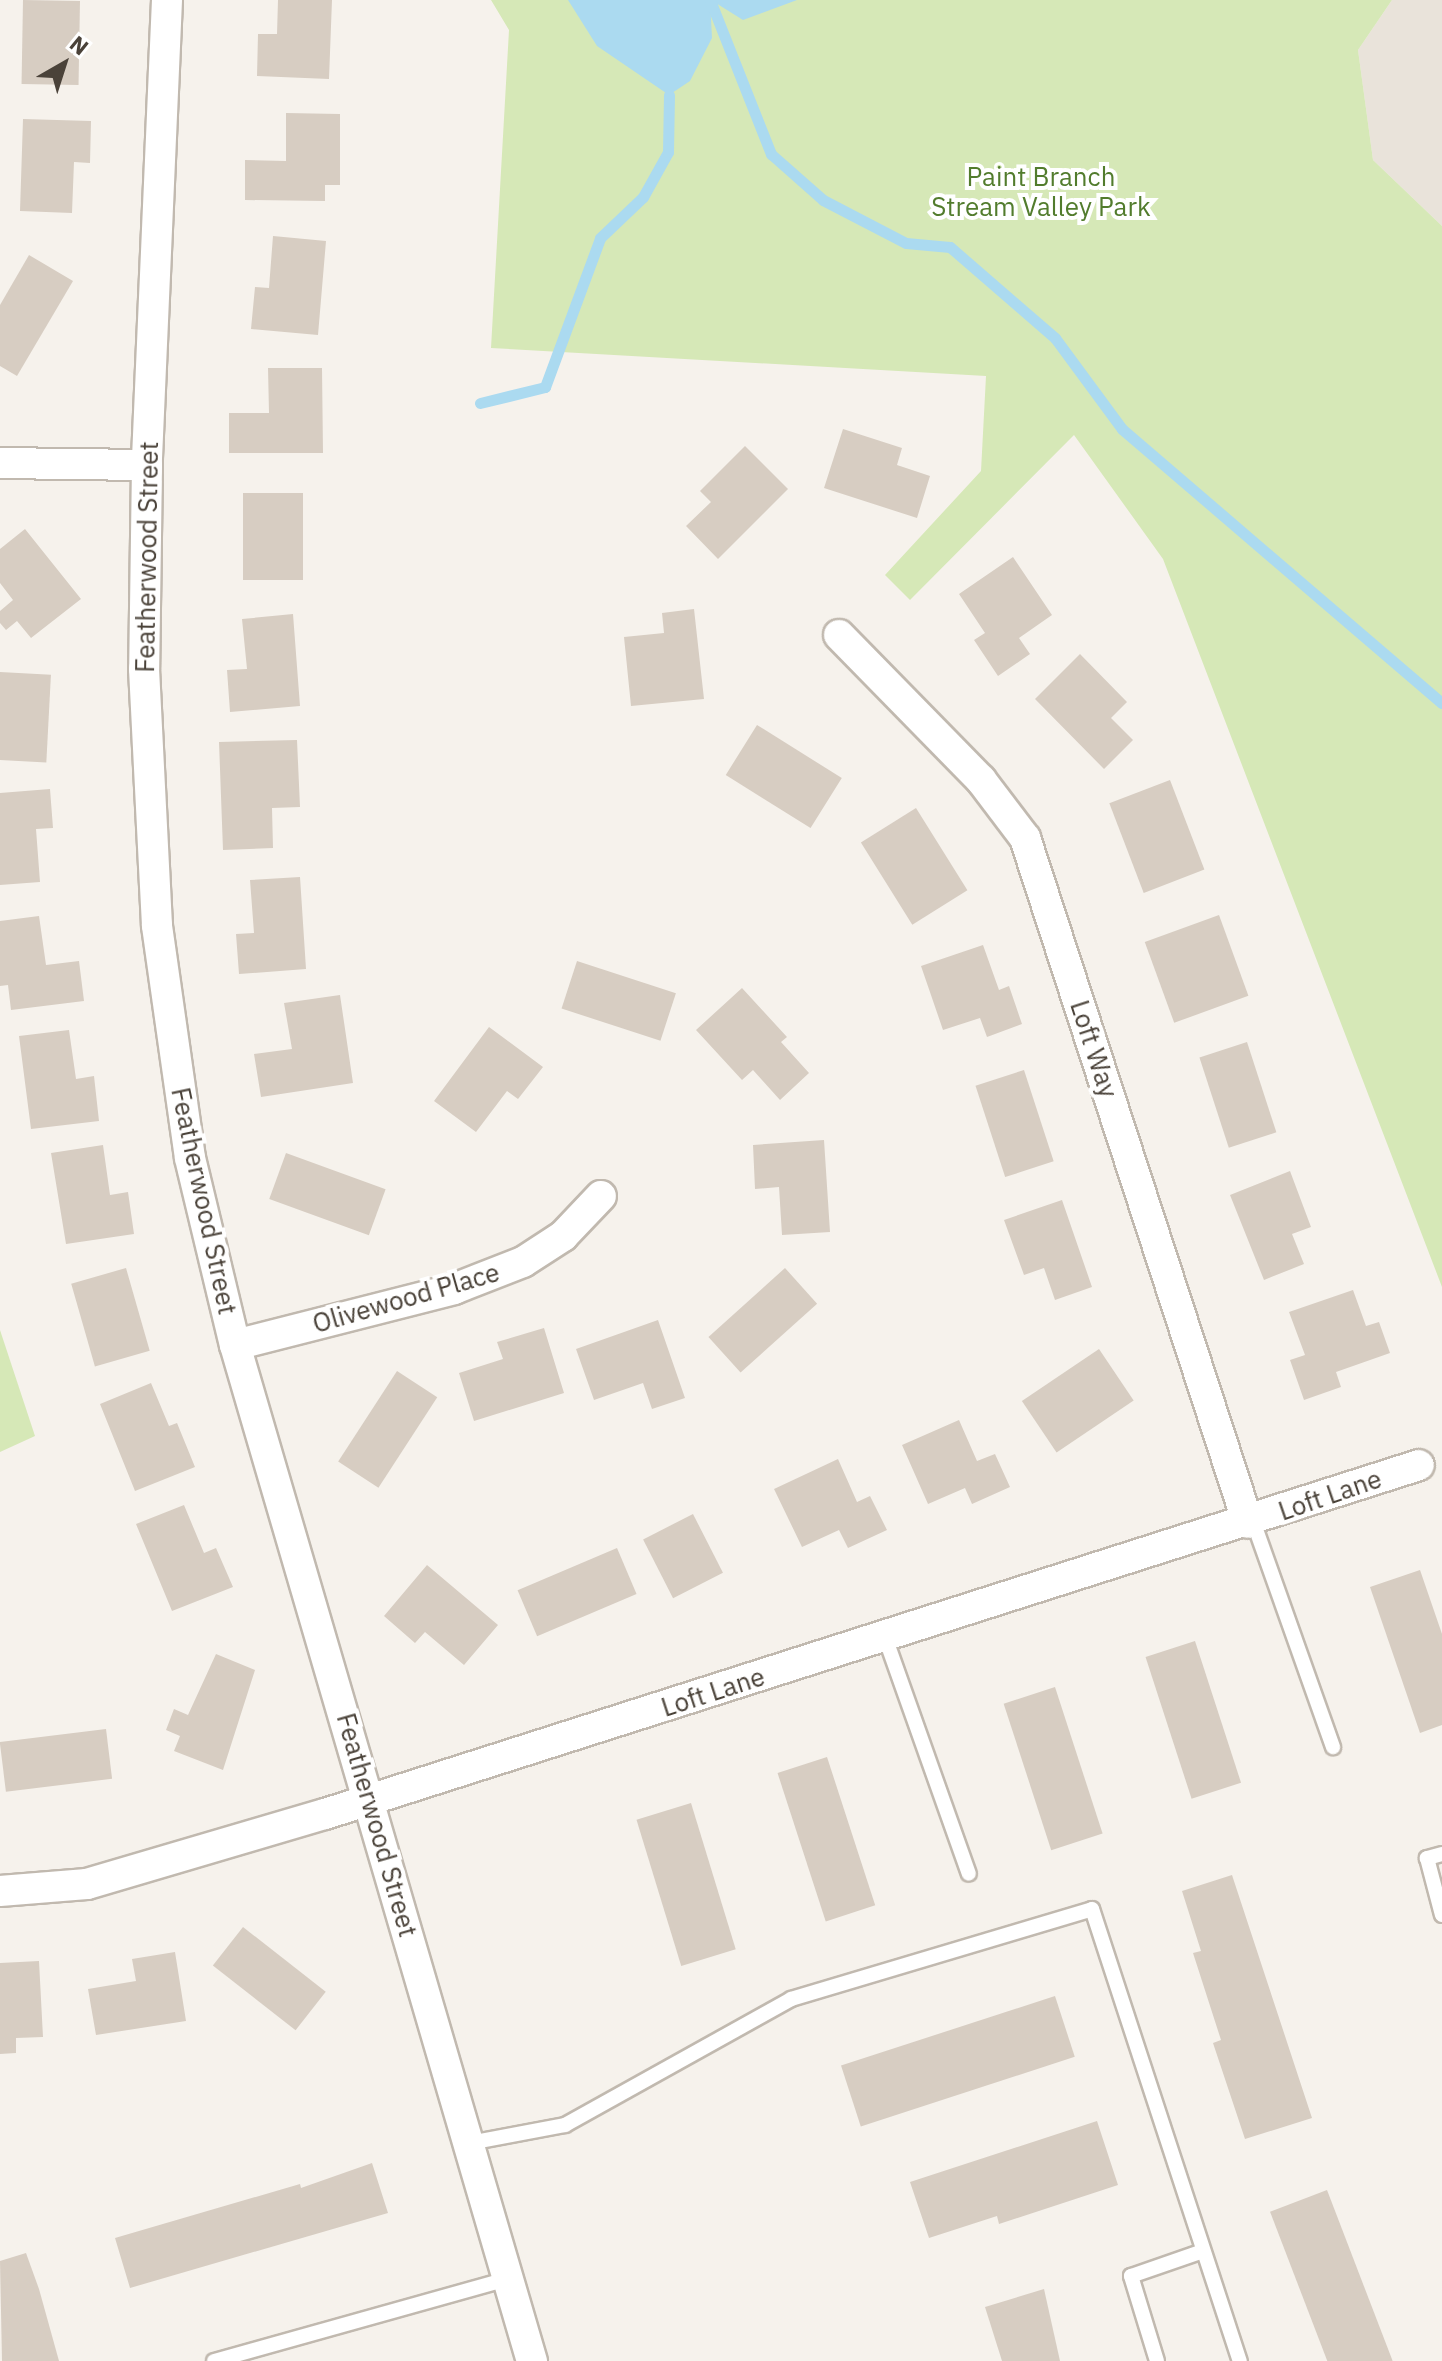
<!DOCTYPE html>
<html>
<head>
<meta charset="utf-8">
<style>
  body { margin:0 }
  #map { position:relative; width:1442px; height:2361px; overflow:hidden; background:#f6f2ec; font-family:"IBM Plex Sans",sans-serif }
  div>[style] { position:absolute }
  .residential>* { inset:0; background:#e9e3da }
  .green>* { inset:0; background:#d6e8b7 }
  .water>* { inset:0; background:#abdaf0 }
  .stream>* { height:11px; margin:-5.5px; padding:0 5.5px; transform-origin:5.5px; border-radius:5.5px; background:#abdaf0 }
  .building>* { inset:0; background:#d7cdc2; transform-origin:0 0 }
  .roads { filter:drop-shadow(2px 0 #c1b9af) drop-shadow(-2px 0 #c1b9af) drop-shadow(0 2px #c1b9af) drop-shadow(0 -2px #c1b9af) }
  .lane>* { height:14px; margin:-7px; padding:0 7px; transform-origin:7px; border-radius:7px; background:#fff }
  .street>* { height:30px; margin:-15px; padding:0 15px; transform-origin:15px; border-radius:15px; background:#fff }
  span { translate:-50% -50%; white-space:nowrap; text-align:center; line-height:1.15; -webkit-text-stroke:8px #fff; paint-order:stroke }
  .park-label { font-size:26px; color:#527c2d }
  .street-label { font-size:26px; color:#4a4239 }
  .north { position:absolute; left:24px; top:24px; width:80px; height:80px; -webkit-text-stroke:6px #fff; paint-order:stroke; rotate:39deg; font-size:22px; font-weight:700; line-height:32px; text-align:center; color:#4a4239 }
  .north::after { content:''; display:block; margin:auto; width:28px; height:36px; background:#4a4239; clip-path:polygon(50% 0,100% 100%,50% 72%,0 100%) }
</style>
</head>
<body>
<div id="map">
  <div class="residential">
    <i style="clip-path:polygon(1392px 0,1442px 0,1442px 226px,1373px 160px,1358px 50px)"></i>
  </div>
  <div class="green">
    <i style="clip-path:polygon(491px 0,1392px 0,1358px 50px,1373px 160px,1442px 226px,1442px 1287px,1163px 559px,1074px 435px,910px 600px,885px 575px,981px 471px,986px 376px,491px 348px,509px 30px)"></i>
    <i style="clip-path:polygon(0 1330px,35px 1436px,0 1452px)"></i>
  </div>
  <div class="water">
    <i style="clip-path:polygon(568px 0,710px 0,712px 38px,690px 81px,669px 95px,597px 46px)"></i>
    <i style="clip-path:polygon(711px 0,797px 0,743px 20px)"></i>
  </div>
  <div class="stream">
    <i style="left:710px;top:0;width:166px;rotate:68.4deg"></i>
    <i style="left:771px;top:154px;width:69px;rotate:41.5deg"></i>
    <i style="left:823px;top:200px;width:93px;rotate:27.4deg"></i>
    <i style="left:906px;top:243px;width:44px;rotate:5.2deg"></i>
    <i style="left:950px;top:247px;width:139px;rotate:40.9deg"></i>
    <i style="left:1055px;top:338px;width:113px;rotate:53.6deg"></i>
    <i style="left:1122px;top:429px;width:421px;rotate:40.6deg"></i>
    <i style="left:480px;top:403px;width:67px;rotate:-13.8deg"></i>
    <i style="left:545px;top:387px;width:159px;rotate:-69.7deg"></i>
    <i style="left:600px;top:238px;width:59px;rotate:-43.6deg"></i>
    <i style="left:643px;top:197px;width:51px;rotate:-60.9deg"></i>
    <i style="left:668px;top:152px;width:57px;rotate:-89deg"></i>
  </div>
  <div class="building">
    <i style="left:23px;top:0;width:57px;height:84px;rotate:1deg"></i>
    <i style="clip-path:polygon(278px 0,332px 0,329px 79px,257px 76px,258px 34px,277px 34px)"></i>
    <i style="clip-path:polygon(286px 113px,340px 114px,340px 185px,325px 185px,325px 201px,245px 200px,245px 160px,286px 161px)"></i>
    <i style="clip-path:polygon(23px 119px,91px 121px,90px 163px,74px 162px,72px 213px,20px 211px)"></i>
    <i style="clip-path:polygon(273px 236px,326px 241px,318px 335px,251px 329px,255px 287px,269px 288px)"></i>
    <i style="clip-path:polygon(29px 255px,73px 281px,17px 376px,0 366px,0 305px)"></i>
    <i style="clip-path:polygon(268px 368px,322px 368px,323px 453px,229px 453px,229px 413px,269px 413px)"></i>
    <i style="clip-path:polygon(843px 429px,902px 448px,897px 465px,930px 476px,917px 518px,824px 488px)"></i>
    <i style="clip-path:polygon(745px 446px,788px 489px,718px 559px,686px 526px,711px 502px,700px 491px)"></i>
    <i style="left:243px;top:493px;width:60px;height:87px"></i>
    <i style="clip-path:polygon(25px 529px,81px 599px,31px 638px,17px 621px,6px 630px,0 623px,0 611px,13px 600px,0 583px,0 549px)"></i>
    <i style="clip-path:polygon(1013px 557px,1052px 615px,1019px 638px,1030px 654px,998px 676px,974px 640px,985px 633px,959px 594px)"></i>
    <i style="clip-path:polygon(694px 609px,704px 699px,631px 706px,624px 637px,664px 633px,662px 613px)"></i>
    <i style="clip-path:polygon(293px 614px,300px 706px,230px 712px,227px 670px,247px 669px,242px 619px)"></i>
    <i style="clip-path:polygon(1080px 654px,1127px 702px,1111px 718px,1133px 740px,1104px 769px,1035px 699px)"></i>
    <i style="left:0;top:672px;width:51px;height:88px;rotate:3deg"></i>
    <i style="left:757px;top:725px;width:100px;height:59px;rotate:32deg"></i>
    <i style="clip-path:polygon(297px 740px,300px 807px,272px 808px,273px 848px,223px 850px,219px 742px)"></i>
    <i style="left:1170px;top:780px;width:96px;height:65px;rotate:69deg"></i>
    <i style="clip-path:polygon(50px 789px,53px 828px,36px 829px,40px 882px,0 885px,0 793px)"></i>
    <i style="left:916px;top:808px;width:97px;height:65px;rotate:58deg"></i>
    <i style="clip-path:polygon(300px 877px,306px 969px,239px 974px,236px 934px,254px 933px,250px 880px)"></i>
    <i style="left:1219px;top:915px;width:86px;height:79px;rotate:70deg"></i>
    <i style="clip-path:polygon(39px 916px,46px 965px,79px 961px,84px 1001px,11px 1010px,8px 985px,0 986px,0 921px)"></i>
    <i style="clip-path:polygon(983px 945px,999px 990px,1009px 986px,1022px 1024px,987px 1037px,980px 1018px,943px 1030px,921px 966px)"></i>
    <i style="left:577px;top:961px;width:104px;height:50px;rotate:18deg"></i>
    <i style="clip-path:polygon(742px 988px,787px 1037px,781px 1042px,809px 1073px,780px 1100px,753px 1070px,742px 1080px,696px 1030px)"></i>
    <i style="clip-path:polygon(340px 995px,353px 1083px,261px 1097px,254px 1054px,292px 1049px,284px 1003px)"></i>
    <i style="clip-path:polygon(489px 1027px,543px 1067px,518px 1099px,507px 1091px,476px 1132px,434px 1101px)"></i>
    <i style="clip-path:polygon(69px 1030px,76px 1079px,94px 1076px,99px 1121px,31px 1129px,19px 1036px)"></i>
    <i style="left:1247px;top:1042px;width:95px;height:50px;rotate:72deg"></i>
    <i style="left:1024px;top:1070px;width:96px;height:51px;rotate:72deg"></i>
    <i style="clip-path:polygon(824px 1140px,830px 1232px,782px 1235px,779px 1187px,755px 1189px,753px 1145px)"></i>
    <i style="clip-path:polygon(103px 1145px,110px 1195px,128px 1192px,134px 1234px,66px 1244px,51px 1153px)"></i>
    <i style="left:286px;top:1153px;width:106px;height:49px;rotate:20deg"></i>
    <i style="clip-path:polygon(1290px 1171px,1311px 1227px,1292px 1234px,1304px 1264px,1264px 1280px,1230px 1195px)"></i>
    <i style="clip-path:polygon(1062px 1200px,1092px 1287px,1055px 1300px,1044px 1268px,1024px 1275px,1004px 1220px)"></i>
    <i style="left:126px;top:1268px;width:86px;height:57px;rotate:74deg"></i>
    <i style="left:785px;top:1268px;width:48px;height:103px;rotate:48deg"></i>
    <i style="clip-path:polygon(1353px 1290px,1366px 1326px,1379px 1322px,1390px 1353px,1336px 1372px,1341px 1387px,1304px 1400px,1290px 1360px,1305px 1355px,1289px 1312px)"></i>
    <i style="clip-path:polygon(658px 1320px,685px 1398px,652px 1409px,643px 1383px,594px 1400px,576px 1349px)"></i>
    <i style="clip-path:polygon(544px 1328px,564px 1393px,474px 1421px,459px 1373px,503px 1359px,497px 1342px)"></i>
    <i style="left:1099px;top:1349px;width:62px;height:93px;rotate:56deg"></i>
    <i style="left:397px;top:1371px;width:48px;height:108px;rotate:33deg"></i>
    <i style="clip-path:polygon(151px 1383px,169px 1426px,177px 1423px,195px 1467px,135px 1491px,100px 1404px)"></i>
    <i style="clip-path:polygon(959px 1420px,977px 1461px,995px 1454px,1010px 1487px,972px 1504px,965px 1488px,928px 1504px,902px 1445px)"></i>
    <i style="clip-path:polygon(838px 1459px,857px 1502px,870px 1496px,887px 1530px,848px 1548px,839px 1530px,802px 1547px,774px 1489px)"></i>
    <i style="clip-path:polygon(184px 1505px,204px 1553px,216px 1548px,233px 1587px,172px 1611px,136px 1524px)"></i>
    <i style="left:693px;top:1514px;width:66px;height:56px;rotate:63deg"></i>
    <i style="left:617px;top:1548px;width:50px;height:108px;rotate:67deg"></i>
    <i style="clip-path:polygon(427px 1565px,498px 1625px,464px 1665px,425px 1632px,415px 1643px,384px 1616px)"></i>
    <i style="clip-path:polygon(1420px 1570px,1442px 1634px,1442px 1725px,1420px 1733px,1370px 1587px)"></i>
    <i style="left:1195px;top:1641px;width:149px;height:52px;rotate:72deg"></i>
    <i style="clip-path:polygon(216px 1654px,255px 1670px,223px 1770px,174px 1751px,180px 1736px,166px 1730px,174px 1709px,188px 1715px)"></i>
    <i style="left:1055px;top:1687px;width:154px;height:54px;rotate:72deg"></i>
    <i style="left:106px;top:1729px;width:50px;height:107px;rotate:83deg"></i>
    <i style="left:827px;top:1757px;width:156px;height:52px;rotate:72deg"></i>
    <i style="left:691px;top:1803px;width:153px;height:57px;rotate:73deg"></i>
    <i style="clip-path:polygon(1232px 1875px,1312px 2118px,1245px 2139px,1213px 2043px,1221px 2040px,1193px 1953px,1201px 1951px,1182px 1891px)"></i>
    <i style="left:243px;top:1927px;width:105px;height:49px;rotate:38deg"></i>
    <i style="clip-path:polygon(175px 1952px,186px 2021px,96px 2035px,88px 1989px,136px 1981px,132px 1959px)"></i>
    <i style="clip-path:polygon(39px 1961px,43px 2037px,16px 2038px,16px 2053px,0 2054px,0 1963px)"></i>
    <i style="left:1055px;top:1996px;width:64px;height:225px;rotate:72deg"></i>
    <i style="clip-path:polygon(1097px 2121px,1118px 2185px,999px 2224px,997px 2216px,929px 2238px,910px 2182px)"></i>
    <i style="clip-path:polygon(372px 2163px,388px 2213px,130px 2288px,115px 2238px,300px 2184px,301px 2188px)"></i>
    <i style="left:1327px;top:2190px;width:183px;height:61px;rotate:69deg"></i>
    <i style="clip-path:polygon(26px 2253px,39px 2289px,59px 2361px,2px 2361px,0 2261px)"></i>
    <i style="clip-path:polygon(1044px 2289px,1060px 2361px,1002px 2361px,985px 2307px)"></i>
  </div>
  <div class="roads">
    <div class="lane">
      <i style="left:1253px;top:1521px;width:240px;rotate:70.5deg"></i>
      <i style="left:885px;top:1637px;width:251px;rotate:70.5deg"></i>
      <i style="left:1442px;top:1854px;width:16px;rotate:165deg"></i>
      <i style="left:1427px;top:1858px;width:59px;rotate:75.3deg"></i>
      <i style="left:469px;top:2143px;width:98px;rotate:-10.6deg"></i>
      <i style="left:565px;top:2125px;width:259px;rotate:-29.1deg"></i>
      <i style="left:791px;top:1999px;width:314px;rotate:-16.6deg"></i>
      <i style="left:1092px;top:1909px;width:476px;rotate:71.9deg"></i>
      <i style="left:214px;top:2361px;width:305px;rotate:-15.6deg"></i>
      <i style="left:1157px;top:2361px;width:89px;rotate:-107deg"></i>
      <i style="left:1131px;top:2276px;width:76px;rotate:-19.1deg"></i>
    </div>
    <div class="street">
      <i style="left:167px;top:0;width:465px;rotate:92.5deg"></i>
      <i style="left:147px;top:465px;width:204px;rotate:90.8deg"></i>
      <i style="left:144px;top:669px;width:257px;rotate:87.1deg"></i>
      <i style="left:157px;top:926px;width:234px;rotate:81.9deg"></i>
      <i style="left:190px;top:1158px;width:192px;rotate:76.5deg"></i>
      <i style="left:235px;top:1345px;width:1059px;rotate:73.71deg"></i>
      <i style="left:0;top:463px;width:147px;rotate:0.8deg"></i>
      <i style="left:839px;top:635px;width:203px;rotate:45.6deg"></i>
      <i style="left:981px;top:780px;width:73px;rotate:52.8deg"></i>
      <i style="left:1025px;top:838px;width:720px;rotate:71.97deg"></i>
      <i style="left:235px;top:1345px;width:226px;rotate:-14.3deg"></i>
      <i style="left:454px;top:1289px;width:74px;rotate:-21.4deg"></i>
      <i style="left:523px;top:1262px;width:48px;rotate:-33deg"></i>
      <i style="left:563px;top:1236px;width:55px;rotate:-46.5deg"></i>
      <i style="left:0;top:1891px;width:87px;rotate:-4.6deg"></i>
      <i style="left:87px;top:1884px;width:248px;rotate:-16.4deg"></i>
      <i style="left:325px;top:1814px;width:1148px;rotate:-17.69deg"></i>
    </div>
  </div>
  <div class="park-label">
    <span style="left:1041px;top:192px">Paint Branch<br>Stream Valley Park</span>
  </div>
  <div class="street-label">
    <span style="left:147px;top:557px;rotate:-89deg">Featherwood Street</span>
    <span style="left:1094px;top:1049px;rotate:72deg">Loft Way</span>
    <span style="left:204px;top:1201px;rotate:78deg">Featherwood Street</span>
    <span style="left:406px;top:1298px;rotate:-16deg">Olivewood Place</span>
    <span style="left:1330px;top:1495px;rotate:-19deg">Loft Lane</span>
    <span style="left:713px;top:1692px;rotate:-18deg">Loft Lane</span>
    <span style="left:377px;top:1825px;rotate:74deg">Featherwood Street</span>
  </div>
  <div class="north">N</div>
</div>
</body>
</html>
